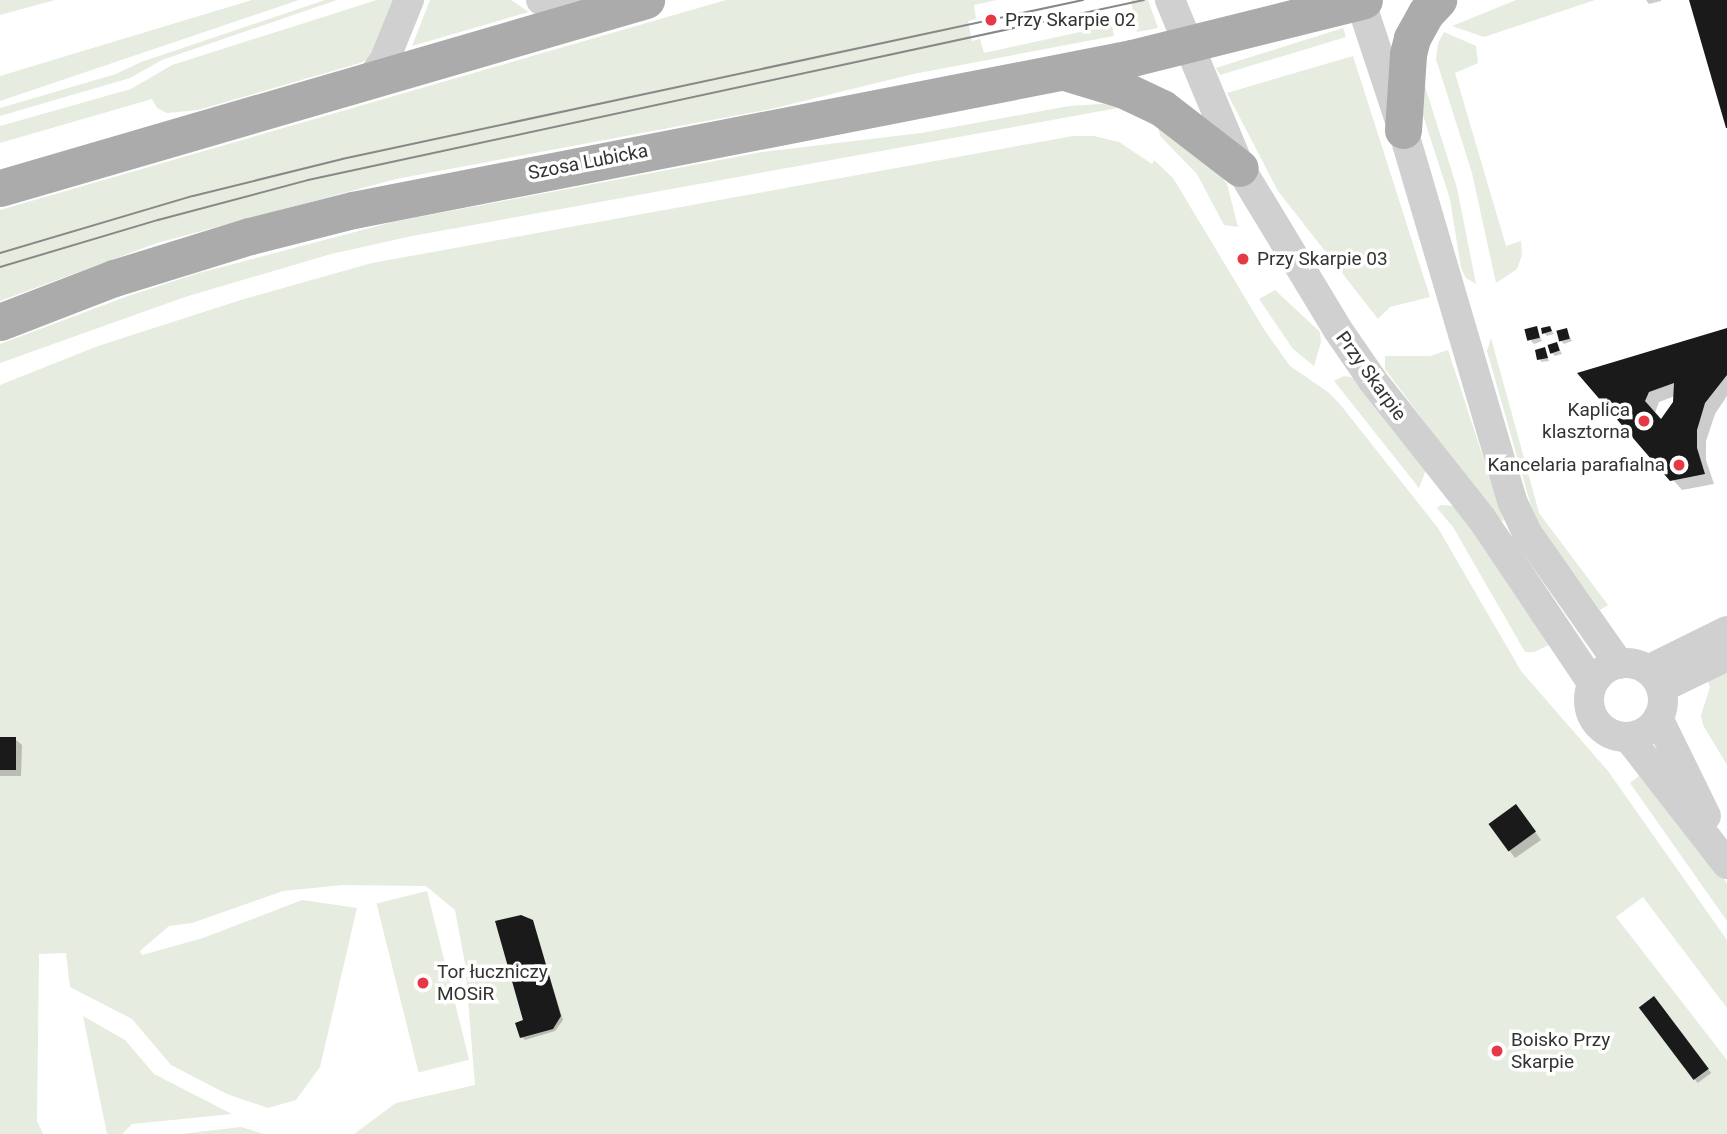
<!DOCTYPE html>
<html>
<head>
<meta charset="utf-8">
<style>
  body { margin:0 }
  #map { position:relative; width:1727px; height:1134px; overflow:hidden; background:#fff; font-family:Roboto,sans-serif }
  div>[style] { position:absolute }
  .green>* { inset:0; background:#e6ecdf; transform-origin:0 0 }
  .shadow>* { inset:0; background:#0003; transform-origin:0 0 }
  .building>* { inset:0; background:#1a1a1a; transform-origin:0 0 }
  .tertiary>* { height:30px; margin:-15px; padding:0 15px; transform-origin:15px; border-radius:15px; background:#d0d0d0 }
  .tertiary>.ring { margin:-15px; padding:0; box-sizing:content-box; background:none; border:30px solid #d0d0d0; border-radius:50% }
  .primary>* { height:37px; margin:-18.5px; padding:0 18.5px; transform-origin:18.5px; border-radius:18.5px; background:#ababab }
  .tram>* { height:2px; margin:-1px; padding:0 1px; transform-origin:1px; border-radius:1px; background:#888 }
  .dots>* { width:19px; height:19px; translate:-50% -50%; box-sizing:border-box; border:4px solid #fff; border-radius:50% }
  span { translate:-50% -50%; white-space:nowrap; text-align:center; line-height:1.15; -webkit-text-stroke:7px #fff; paint-order:stroke }
  .poi-label { font-size:19px; color:#333 }
  .left { translate:0 -50%; text-align:left }
  .right { translate:-100% -50%; text-align:right }
  .street-label { font-size:19px; color:#333 }
</style>
</head>
<body>
<div id="map">
  <div class="green">
    <i style="clip-path:polygon(0 0,55px 0,0 15px)"></i>
    <i style="clip-path:polygon(252px 0,299px 0,0 101px,0 76px)"></i>
    <i style="clip-path:polygon(325px 0,337px 0,162px 60px,130px 78px,0 116px,0 108px,116px 74px,141px 62px)"></i>
    <i style="clip-path:polygon(377px 0,399px 0,368px 59px,360px 63px,198px 110px,167px 113px,157px 108px,152px 99px,0 143px,0 126px,131px 89px,172px 65px)"></i>
    <i style="clip-path:polygon(430px 0,511px 0,529px 12px,412px 46px)"></i>
    <i style="clip-path:polygon(726px 0,997px 0,974px 5px,976px 19px,968px 21px,972px 41px,980px 39px,984px 53px,1112px 25px,1114px 36px,913px 74px,771px 109px,396px 179px,157px 243px,0 301px,0 210px)"></i>
    <i style="clip-path:polygon(1131px 0,1148px 0,1158px 28px,1137px 32px)"></i>
    <i style="clip-path:polygon(1516px 0,1595px 0,1484px 37px,1452px 26px)"></i>
    <i style="clip-path:polygon(1343px 28px,1346px 37px,1220px 75px,1216px 68px)"></i>
    <i style="clip-path:polygon(1444px 32px,1476px 46px,1478px 63px,1455px 73px,1506px 246px,1521px 241px,1522px 255px,1517px 269px,1496px 283px,1472px 173px,1436px 59px,1438px 43px)"></i>
    <i style="clip-path:polygon(1353px 56px,1430px 297px,1390px 307px,1378px 319px,1278px 191px,1227px 93px)"></i>
    <i style="clip-path:polygon(1419px 67px,1457px 188px,1476px 284px,1466px 278px,1461px 268px,1450px 199px,1419px 103px)"></i>
    <i style="clip-path:polygon(1101px 104px,1129px 106px,412px 236px,331px 254px,185px 297px,0 363px,0 344px,128px 296px,199px 273px,393px 222px,762px 152px,921px 133px,1069px 106px)"></i>
    <i style="clip-path:polygon(1158px 125px,1216px 168px,1227px 184px,1238px 227px,1224px 225px,1197px 174px,1160px 136px)"></i>
    <i style="clip-path:polygon(1073px 136px,1094px 136px,1119px 142px,1152px 164px,1154px 160px,1173px 178px,1265px 331px,1290px 366px,1328px 392px,1339px 403px,1438px 528px,1521px 671px,1608px 771px,1727px 940px,1727px 1008px,1643px 897px,1616px 917px,1727px 1060px,1727px 1134px,354px 1134px,396px 1103px,475px 1085px,465px 963px,455px 910px,426px 886px,343px 885px,283px 891px,192px 923px,169px 926px,140px 951px,142px 955px,203px 938px,302px 900px,357px 908px,320px 1067px,296px 1100px,268px 1108px,227px 1094px,171px 1065px,132px 1019px,70px 987px,66px 953px,39px 954px,37px 1121px,43px 1134px,0 1134px,0 385px,98px 346px,244px 299px,372px 263px)"></i>
    <i style="clip-path:polygon(1275px 290px,1320px 332px,1321px 342px,1314px 366px,1293px 349px,1259px 299px)"></i>
    <i style="clip-path:polygon(1491px 338px,1539px 513px,1608px 605px,1600px 610px,1535px 520px,1487px 351px)"></i>
    <i style="clip-path:polygon(1448px 350px,1504px 521px,1498px 520px,1385px 369px,1385px 356px,1430px 356px)"></i>
    <i style="clip-path:polygon(1344px 376px,1356px 378px,1426px 470px,1419px 488px,1334px 381px)"></i>
    <i style="clip-path:polygon(1441px 505px,1452px 506px,1461px 512px,1555px 639px,1549px 645px,1534px 652px,1525px 652px,1453px 527px,1437px 508px)"></i>
    <i style="clip-path:polygon(1727px 664px,1727px 765px,1703px 725px,1701px 715px,1710px 687px,1705px 673px)"></i>
    <i style="clip-path:polygon(1647px 770px,1727px 883px,1727px 921px,1630px 783px)"></i>
    <i style="left:427px;top:891px;width:174px;height:52px;rotate:76deg"></i>
    <i style="clip-path:polygon(83px 1016px,125px 1040px,154px 1074px,232px 1114px,132px 1124px,122px 1134px,107px 1134px)"></i>
    <i style="clip-path:polygon(241px 1127px,264px 1134px,180px 1134px,181px 1134px)"></i>
  </div>
  <div class="shadow">
    <i style="clip-path:polygon(1646px 0,1661px 0,1661px 1px,1649px 4px)"></i>
    <i style="clip-path:polygon(1536px 328px,1542px 341px,1534px 344px,1531px 341px)"></i>
    <i style="clip-path:polygon(1550px 328px,1554px 334px,1547px 336px,1544px 333px)"></i>
    <i style="clip-path:polygon(1566px 330px,1572px 341px,1564px 344px,1561px 341px)"></i>
    <i style="clip-path:polygon(evenodd,1727px 330px,1727px 396px,1715px 414px,1706px 441px,1706px 460px,1714px 484px,1682px 490px,1580px 374px,1727px 330px,1675px 396px,1674px 403px,1662px 421px,1655px 413px,1659px 402px,1675px 396px)"></i>
    <i style="clip-path:polygon(1557px 344px,1562px 354px,1555px 356px,1552px 353px)"></i>
    <i style="clip-path:polygon(1544px 349px,1549px 361px,1542px 362px,1539px 359px)"></i>
    <i style="clip-path:polygon(0 739px,15px 739px,22px 745px,21px 776px,0 776px)"></i>
    <i style="clip-path:polygon(1522px 813px,1541px 840px,1515px 858px,1490px 825px)"></i>
    <i style="clip-path:polygon(532px 921px,563px 1020px,555px 1031px,525px 1040px,522px 1037px)"></i>
    <i style="left:1657px;top:1001px;width:90px;height:17px;rotate:53deg"></i>
  </div>
  <div class="building">
    <i style="clip-path:polygon(1689px 0,1727px 0,1727px 128px,1726px 128px)"></i>
    <i style="left:1537px;top:326px;width:12px;height:13px;rotate:76deg"></i>
    <i style="clip-path:polygon(1550px 326px,1552px 331px,1542px 334px,1541px 328px)"></i>
    <i style="left:1567px;top:328px;width:11px;height:11px;rotate:75deg"></i>
    <i style="clip-path:polygon(evenodd,1727px 328px,1727px 375px,1705px 403px,1697px 430px,1697px 448px,1705px 474px,1670px 481px,1577px 373px,1727px 328px,1674px 383px,1673px 402px,1661px 419px,1645px 401px,1649px 392px,1674px 383px)"></i>
    <i style="left:1557px;top:342px;width:9px;height:10px;rotate:72deg"></i>
    <i style="clip-path:polygon(1545px 347px,1548px 358px,1537px 360px,1535px 350px)"></i>
    <i style="left:0;top:737px;width:16px;height:33px"></i>
    <i style="left:1516px;top:804px;width:34px;height:34px;rotate:54deg"></i>
    <i style="clip-path:polygon(521px 915px,533px 920px,561px 1016px,553px 1029px,520px 1038px,515px 1023px,523px 1020px,495px 921px)"></i>
    <i style="left:1654px;top:996px;width:91px;height:19px;rotate:53deg"></i>
  </div>
  <div class="tertiary">
    <i style="left:541px;top:0;width:59px;rotate:12.6deg"></i>
    <i style="left:1170px;top:0;width:182px;rotate:67.4deg"></i>
    <i style="left:1240px;top:168px;width:189px;rotate:58.8deg"></i>
    <i style="left:1338px;top:330px;width:62px;rotate:55.5deg"></i>
    <i style="left:1373px;top:381px;width:176px;rotate:51.7deg"></i>
    <i style="left:1482px;top:519px;width:197px;rotate:56.1deg"></i>
    <i style="left:1360px;top:0;width:137px;rotate:71.7deg"></i>
    <i style="left:1403px;top:130px;width:389px;rotate:73.6deg"></i>
    <i style="left:1513px;top:503px;width:33px;rotate:65deg"></i>
    <i style="left:1527px;top:533px;width:160px;rotate:54.9deg"></i>
    <i style="left:370px;top:80px;width:26px;rotate:-54deg"></i>
    <i style="left:385px;top:59px;width:64px;rotate:-67.9deg"></i>
    <i class="ring" style="left:1589px;top:663px;width:44px;height:44px"></i>
    <i style="left:1648px;top:670px;width:88px;rotate:-26.3deg"></i>
    <i style="left:1661px;top:688px;width:73px;rotate:-25.9deg"></i>
    <i style="left:1658px;top:718px;width:109px;rotate:63.9deg"></i>
    <i style="left:1628px;top:737px;width:161px;rotate:52.1deg"></i>
  </div>
  <div class="primary">
    <i style="left:1068px;top:73px;width:59px;rotate:16.9deg"></i>
    <i style="left:1124px;top:90px;width:42px;rotate:25.3deg"></i>
    <i style="left:1162px;top:108px;width:98px;rotate:37.6deg"></i>
    <i style="left:1403px;top:130px;width:76px;rotate:-86.2deg"></i>
    <i style="left:1408px;top:54px;width:16px;rotate:-76deg"></i>
    <i style="left:1412px;top:38px;width:29px;rotate:-61deg"></i>
    <i style="left:1426px;top:13px;width:18px;rotate:-47deg"></i>
    <i style="left:0;top:188px;width:673px;rotate:-16.23deg"></i>
    <i style="left:0;top:322px;width:122px;rotate:-21.1deg"></i>
    <i style="left:114px;top:278px;width:142px;rotate:-17.2deg"></i>
    <i style="left:250px;top:236px;width:106px;rotate:-14.2deg"></i>
    <i style="left:353px;top:210px;width:794px;rotate:-11.04deg"></i>
    <i style="left:1132px;top:58px;width:239px;rotate:-14deg"></i>
  </div>
  <div class="tram">
    <i style="left:0;top:253px;width:201px;rotate:-16.5deg"></i>
    <i style="left:193px;top:196px;width:154px;rotate:-13.9deg"></i>
    <i style="left:342px;top:159px;width:758px;rotate:-12.11deg"></i>
    <i style="left:0;top:267px;width:165px;rotate:-16.6deg"></i>
    <i style="left:158px;top:220px;width:155px;rotate:-14.9deg"></i>
    <i style="left:308px;top:180px;width:855px;rotate:-12.15deg"></i>
  </div>
  <div class="dots">
    <i style="left:991px;top:20px;background:#e63946"></i>
    <i style="left:1243px;top:259px;background:#e63946"></i>
    <i style="left:1644px;top:421px;background:#e63946"></i>
    <i style="left:1679px;top:465px;background:#e63946"></i>
    <i style="left:423px;top:983px;background:#e63946"></i>
    <i style="left:1497px;top:1051px;background:#e63946"></i>
  </div>
  <div class="poi-label">
    <span class="left" style="left:1005px;top:20px">Przy Skarpie 02</span>
    <span class="left" style="left:1257px;top:259px">Przy Skarpie 03</span>
    <span class="right" style="left:1630px;top:421px">Kaplica<br>klasztorna</span>
    <span class="right" style="left:1665px;top:465px">Kancelaria parafialna</span>
    <span class="left" style="left:437px;top:983px">Tor łuczniczy<br>MOSiR</span>
    <span class="left" style="left:1511px;top:1051px">Boisko Przy<br>Skarpie</span>
  </div>
  <div class="street-label">
    <span style="left:588px;top:162px;rotate:-11deg">Szosa Lubicka</span>
    <span style="left:1371px;top:376px;rotate:54deg">Przy Skarpie</span>
  </div>
</div>
</body>
</html>
